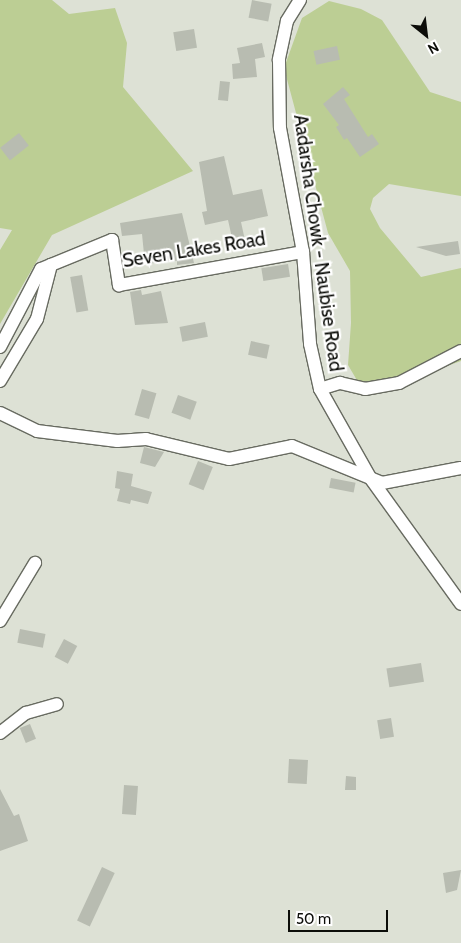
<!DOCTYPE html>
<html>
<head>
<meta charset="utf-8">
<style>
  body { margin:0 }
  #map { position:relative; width:461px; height:943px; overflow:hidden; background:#dde1d5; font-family:Cabin,sans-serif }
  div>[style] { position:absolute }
  .green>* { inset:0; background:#bcce94 }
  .building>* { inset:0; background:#b8bcb1; transform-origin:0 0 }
  .roads { filter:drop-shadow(1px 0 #686b61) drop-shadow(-1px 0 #686b61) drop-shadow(0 1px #686b61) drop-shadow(0 -1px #686b61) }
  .minor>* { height:12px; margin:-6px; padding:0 6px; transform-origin:6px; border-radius:6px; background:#fff }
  span { translate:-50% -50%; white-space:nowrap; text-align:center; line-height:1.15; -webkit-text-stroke:4.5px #fff; paint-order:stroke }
  .street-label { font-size:19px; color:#0c0d09 }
  .north { position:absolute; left:401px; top:10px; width:50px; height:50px; -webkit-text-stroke:4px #fff; paint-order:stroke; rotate:151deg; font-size:14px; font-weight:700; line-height:20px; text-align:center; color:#0c0d09 }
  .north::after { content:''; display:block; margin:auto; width:18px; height:22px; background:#0c0d09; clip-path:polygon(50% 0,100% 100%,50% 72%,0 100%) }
  .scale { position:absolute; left:288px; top:910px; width:100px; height:22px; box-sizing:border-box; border:2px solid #0c0d09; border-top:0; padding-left:6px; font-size:15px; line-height:18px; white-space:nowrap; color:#0c0d09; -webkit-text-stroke:4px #fff; paint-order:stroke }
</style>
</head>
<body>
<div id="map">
  <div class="green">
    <i style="clip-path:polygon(0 0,52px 0,69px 14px,115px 8px,127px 43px,123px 87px,193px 171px,52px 235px,0 324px,0 250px,12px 230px,0 228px)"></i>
    <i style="clip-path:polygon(329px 1px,361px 9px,382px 20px,430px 92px,461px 102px,461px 196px,389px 184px,373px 198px,370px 209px,380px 228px,421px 277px,461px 268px,461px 361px,399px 383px,358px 382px,348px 365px,351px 323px,350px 271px,328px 233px,284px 68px,302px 18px)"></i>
  </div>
  <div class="building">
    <i style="left:252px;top:0;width:20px;height:18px;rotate:11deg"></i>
    <i style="left:194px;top:29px;width:19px;height:21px;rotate:81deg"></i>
    <i style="clip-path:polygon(262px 43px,265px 57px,255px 59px,257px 77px,233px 79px,232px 64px,240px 63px,237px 48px)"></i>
    <i style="left:337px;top:46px;width:14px;height:24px;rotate:78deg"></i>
    <i style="left:220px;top:81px;width:10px;height:19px;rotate:6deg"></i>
    <i style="clip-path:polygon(343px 87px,350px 95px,344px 99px,368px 137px,372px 134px,379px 144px,360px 157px,347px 138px,344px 140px,336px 127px,339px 125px,323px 104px)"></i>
    <i style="left:19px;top:133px;width:16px;height:24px;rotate:52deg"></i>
    <i style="clip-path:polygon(224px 156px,233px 195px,262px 189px,268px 216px,241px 222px,246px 245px,234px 247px,228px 220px,205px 225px,202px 212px,207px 211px,199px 162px)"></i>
    <i style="clip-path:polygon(182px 213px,194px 263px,177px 265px,177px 261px,145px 264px,142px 234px,122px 236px,120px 223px)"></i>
    <i style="clip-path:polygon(458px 241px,460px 254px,446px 256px,416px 247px)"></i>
    <i style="left:288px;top:264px;width:13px;height:27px;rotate:81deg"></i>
    <i style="left:82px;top:275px;width:36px;height:12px;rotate:80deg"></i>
    <i style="clip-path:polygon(141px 290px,142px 295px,161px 291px,168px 323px,135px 325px,130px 292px)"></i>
    <i style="left:205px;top:322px;width:15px;height:26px;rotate:79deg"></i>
    <i style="left:251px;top:341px;width:19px;height:14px;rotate:12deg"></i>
    <i style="left:142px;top:389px;width:15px;height:27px;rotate:16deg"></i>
    <i style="left:178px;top:395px;width:20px;height:19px;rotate:20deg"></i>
    <i style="clip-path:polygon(144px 447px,164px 452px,155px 467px,140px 463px)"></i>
    <i style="left:198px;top:461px;width:16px;height:25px;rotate:22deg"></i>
    <i style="clip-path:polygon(117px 471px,133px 474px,131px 486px,152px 492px,148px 504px,131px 500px,130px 504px,117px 501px,120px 489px,115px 488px)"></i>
    <i style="left:331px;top:478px;width:25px;height:10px;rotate:11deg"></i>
    <i style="left:20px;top:629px;width:26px;height:14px;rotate:11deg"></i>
    <i style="left:64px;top:639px;width:15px;height:20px;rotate:28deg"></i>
    <i style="left:421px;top:663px;width:19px;height:35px;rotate:81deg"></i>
    <i style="left:391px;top:718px;width:19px;height:14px;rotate:81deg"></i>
    <i style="left:30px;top:724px;width:16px;height:11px;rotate:68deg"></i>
    <i style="left:289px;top:759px;width:19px;height:24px;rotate:3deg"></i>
    <i style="clip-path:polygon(346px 776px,356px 777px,356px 790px,345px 790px)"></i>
    <i style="left:124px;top:785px;width:14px;height:29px;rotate:4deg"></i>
    <i style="clip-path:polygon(0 789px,14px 816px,19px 814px,28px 841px,0 851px)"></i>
    <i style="left:102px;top:867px;width:14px;height:59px;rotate:25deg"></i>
    <i style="clip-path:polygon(461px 870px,457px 890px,446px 893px,443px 873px)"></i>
  </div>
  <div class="roads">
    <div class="minor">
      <i style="left:300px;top:0;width:25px;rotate:122deg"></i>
      <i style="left:287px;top:21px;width:40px;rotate:102deg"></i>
      <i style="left:279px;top:60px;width:68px;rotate:89.2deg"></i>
      <i style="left:280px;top:128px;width:126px;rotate:79.5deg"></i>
      <i style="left:303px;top:252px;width:92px;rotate:85.6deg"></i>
      <i style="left:310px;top:344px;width:46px;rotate:77.5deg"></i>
      <i style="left:320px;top:389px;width:103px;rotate:60.5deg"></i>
      <i style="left:371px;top:479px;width:154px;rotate:54.2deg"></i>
      <i style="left:0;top:347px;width:88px;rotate:-62.3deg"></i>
      <i style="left:41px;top:269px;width:77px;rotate:-22.2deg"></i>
      <i style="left:112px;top:240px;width:46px;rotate:81.2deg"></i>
      <i style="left:119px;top:285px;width:187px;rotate:-10.2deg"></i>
      <i style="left:0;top:381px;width:72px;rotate:-59.2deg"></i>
      <i style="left:37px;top:319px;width:56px;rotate:-75.5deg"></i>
      <i style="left:320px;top:389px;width:21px;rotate:-17deg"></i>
      <i style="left:340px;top:383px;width:26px;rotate:13deg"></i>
      <i style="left:365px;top:389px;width:35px;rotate:-10deg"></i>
      <i style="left:399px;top:383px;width:70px;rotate:-27.3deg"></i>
      <i style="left:0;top:413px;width:41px;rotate:25.9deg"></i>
      <i style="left:37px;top:431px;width:81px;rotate:7.1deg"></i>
      <i style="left:117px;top:441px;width:29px;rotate:-4deg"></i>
      <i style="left:146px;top:439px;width:85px;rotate:13.5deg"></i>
      <i style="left:229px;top:459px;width:64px;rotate:-11.7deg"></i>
      <i style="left:292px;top:446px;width:97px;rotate:22.3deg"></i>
      <i style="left:382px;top:483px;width:80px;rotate:-10.8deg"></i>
      <i style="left:0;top:621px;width:68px;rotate:-58.9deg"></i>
      <i style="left:0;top:733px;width:33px;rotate:-38deg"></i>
      <i style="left:26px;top:713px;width:32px;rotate:-16deg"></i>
    </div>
  </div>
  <div class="street-label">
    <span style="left:318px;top:243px;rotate:82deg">Aadarsha Chowk - Naubise Road</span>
    <span style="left:194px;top:250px;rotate:-9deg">Seven Lakes Road</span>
  </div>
  <div class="north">N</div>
  <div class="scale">50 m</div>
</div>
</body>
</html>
